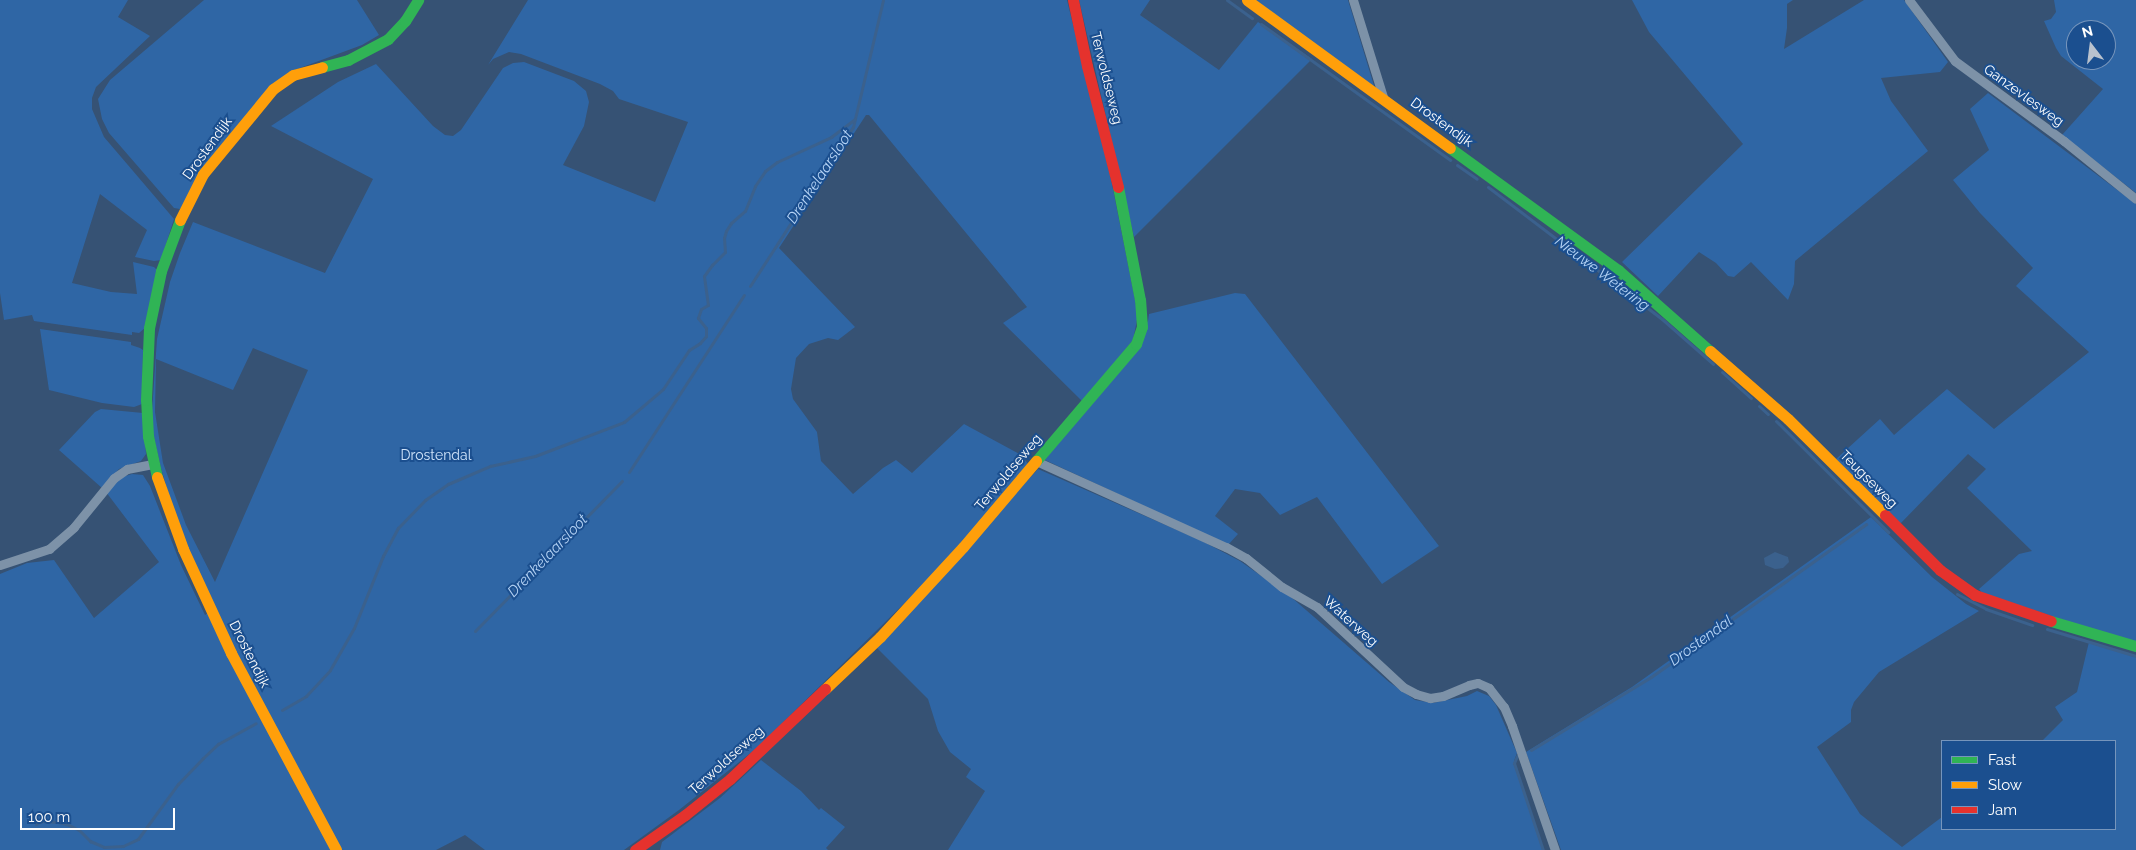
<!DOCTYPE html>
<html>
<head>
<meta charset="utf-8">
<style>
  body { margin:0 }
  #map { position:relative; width:2136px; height:850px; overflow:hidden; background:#365274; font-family:Raleway,sans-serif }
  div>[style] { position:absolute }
  .green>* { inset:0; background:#2f66a5 }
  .water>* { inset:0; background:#3b618d }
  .stream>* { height:3px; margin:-1.5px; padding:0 1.5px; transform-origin:1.5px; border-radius:1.5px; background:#3b618d }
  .street>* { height:9px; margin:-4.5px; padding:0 4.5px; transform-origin:4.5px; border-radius:4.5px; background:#7d92a8 }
  .fast>* { height:11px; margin:-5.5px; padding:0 5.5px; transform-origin:5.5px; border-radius:5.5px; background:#30b455 }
  .slow>* { height:11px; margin:-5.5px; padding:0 5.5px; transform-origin:5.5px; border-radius:5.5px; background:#ff9f0a }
  .jam>* { height:11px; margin:-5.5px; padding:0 5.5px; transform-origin:5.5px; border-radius:5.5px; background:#e5322d }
  span { translate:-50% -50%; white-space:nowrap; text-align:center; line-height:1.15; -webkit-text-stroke:4px #1b4f8f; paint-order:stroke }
  .street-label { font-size:14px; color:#fff }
  .park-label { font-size:14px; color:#cfe3fa }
  .water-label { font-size:15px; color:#b5d3f5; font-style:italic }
  .legend { position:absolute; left:1941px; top:740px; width:175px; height:90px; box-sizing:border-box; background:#1b4f8f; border:1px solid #7695bc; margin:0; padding:6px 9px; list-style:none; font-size:15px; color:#fff }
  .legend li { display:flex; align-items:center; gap:10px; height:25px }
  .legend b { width:25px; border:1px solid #7695bc }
  .north { position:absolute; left:2066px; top:20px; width:50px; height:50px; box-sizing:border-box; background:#1b4f8f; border:1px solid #7695bc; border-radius:50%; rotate:345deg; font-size:14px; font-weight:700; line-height:20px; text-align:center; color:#fff }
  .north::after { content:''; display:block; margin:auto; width:18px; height:22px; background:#b9c2ce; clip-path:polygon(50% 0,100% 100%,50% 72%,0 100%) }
  .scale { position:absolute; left:20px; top:808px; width:155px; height:22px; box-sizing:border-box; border:2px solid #fff; border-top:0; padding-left:6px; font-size:15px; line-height:18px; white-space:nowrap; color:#fff; -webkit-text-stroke:4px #1b4f8f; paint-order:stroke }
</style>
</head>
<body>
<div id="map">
  <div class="green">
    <i style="clip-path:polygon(0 0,128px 0,118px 17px,150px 36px,96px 87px,92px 98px,92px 109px,104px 137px,174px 219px,161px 260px,154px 261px,135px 257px,147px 230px,100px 194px,72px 283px,111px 292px,137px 294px,133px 262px,154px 267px,157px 270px,145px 328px,139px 333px,132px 332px,132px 335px,34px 321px,32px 315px,4px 320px,0 293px)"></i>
    <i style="clip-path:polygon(204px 0,357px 0,379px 35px,362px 45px,289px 72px,180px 209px,174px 208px,109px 133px,102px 119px,98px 99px,110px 80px)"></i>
    <i style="clip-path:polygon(evenodd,528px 0,1067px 0,1111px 179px,1138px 315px,1133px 340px,1083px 402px,1003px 323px,1027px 307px,869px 115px,866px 115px,779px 248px,855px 327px,838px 340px,828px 338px,809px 344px,796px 358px,791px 389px,793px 399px,817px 432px,821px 461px,853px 494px,883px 468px,896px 460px,912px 473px,964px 424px,1021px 455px,1029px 465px,930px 578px,758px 747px,679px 810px,624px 850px,485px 850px,465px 835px,436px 850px,0 850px,0 574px,27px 563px,54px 560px,94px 618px,159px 562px,106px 492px,112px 484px,122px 477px,132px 474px,143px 475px,150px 486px,181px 565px,205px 615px,215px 608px,178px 527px,161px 468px,151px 425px,157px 339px,170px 282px,180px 253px,193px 222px,325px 273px,373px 179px,271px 126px,338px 82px,376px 64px,433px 126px,445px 135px,453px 136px,461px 130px,503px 68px,513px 63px,524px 62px,574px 81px,586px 91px,589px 102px,584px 126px,563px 165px,655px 202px,688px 122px,619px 99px,613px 91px,600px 84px,521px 54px,509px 52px,493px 59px,488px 65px,528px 0,253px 348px,308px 370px,215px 582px,186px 525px,163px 463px,155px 412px,156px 359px,233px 390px,253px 348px)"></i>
    <i style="clip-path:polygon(1079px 0,1150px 0,1140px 15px,1219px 70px,1258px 22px,1312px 59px,1134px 237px)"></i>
    <i style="clip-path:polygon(1253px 0,1348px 0,1375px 89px)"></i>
    <i style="clip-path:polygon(1632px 0,1793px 0,1787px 4px,1787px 28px,1784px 49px,1864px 0,1904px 0,1948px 62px,1940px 72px,1881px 78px,1891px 101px,1928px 151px,1795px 261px,1794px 284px,1788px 300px,1751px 262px,1734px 277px,1728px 276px,1716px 263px,1699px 252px,1658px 296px,1622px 262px,1743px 144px,1649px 32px)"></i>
    <i style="clip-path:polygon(evenodd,2054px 0,2136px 0,2136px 193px,2062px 135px,2103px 89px,2061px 56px,2056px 48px,2044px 21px,2051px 19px,2056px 12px,2054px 0,2076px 30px,2106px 30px,2106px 60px,2076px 60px,2076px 30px)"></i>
    <i style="clip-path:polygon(1988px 93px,2136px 204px,2136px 644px,1982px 593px,1979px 589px,2019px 554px,2032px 551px,1967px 488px,1986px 469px,1968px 454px,1900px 524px,1836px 459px,1880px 419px,1894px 435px,1947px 389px,1994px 429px,2089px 352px,2016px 286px,2033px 268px,1980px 213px,1953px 180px,1989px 150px,1970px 109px)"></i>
    <i style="clip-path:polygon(1235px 293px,1245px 294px,1439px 546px,1382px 584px,1317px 497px,1280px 515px,1260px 493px,1235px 489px,1215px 516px,1238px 534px,1228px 545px,1045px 460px,1148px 321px,1149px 314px)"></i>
    <i style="clip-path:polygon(40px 329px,131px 342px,131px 345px,140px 348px,143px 350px,142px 404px,134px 407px,102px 403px,49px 390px)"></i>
    <i style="clip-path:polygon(101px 409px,143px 413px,146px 454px,141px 461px,119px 469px,102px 488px,59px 450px,95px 412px)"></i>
    <i style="clip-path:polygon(1038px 469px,1202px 541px,1240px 561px,1291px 597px,1389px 682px,1415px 700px,1433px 703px,1467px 696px,1477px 691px,1489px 696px,1496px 705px,1517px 753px,1514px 761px,1544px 850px,948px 850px,985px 791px,966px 777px,971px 769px,950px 752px,938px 731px,928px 699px,875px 646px)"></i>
    <i style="clip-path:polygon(1871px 517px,1932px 577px,1966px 604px,1979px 611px,1879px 672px,1854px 702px,1851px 710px,1851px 722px,1817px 747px,1860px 814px,1902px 847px,1942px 817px,1942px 829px,2115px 829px,2115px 741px,2042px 741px,2063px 720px,2055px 707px,2077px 692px,2089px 642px,2136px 656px,2136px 850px,1561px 850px,1526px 752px,1632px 687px)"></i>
    <i style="clip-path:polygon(761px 760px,801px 791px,819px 810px,821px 808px,845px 827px,826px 848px,828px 850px,660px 850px,662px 842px,720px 798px)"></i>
  </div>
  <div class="water">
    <i style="clip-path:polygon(1775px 552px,1788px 557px,1789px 562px,1783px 568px,1775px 569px,1765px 565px,1764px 558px)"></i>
  </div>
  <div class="stream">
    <i style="left:1227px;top:0;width:31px;rotate:36deg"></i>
    <i style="left:1261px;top:24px;width:233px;rotate:35.7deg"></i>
    <i style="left:1457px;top:165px;width:24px;rotate:35deg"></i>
    <i style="left:1488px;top:187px;width:218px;rotate:37.2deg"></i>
    <i style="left:1662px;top:319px;width:68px;rotate:41.4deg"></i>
    <i style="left:750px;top:286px;width:189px;rotate:-57.1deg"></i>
    <i style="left:853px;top:127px;width:130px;rotate:-76.7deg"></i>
    <i style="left:1722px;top:372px;width:39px;rotate:42deg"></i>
    <i style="left:1759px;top:406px;width:12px;rotate:42deg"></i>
    <i style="left:1776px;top:421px;width:158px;rotate:44.7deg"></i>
    <i style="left:629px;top:472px;width:211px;rotate:-57deg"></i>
    <i style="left:1957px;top:594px;width:33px;rotate:27deg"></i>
    <i style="left:1986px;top:609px;width:49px;rotate:19.2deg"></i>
    <i style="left:2047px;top:629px;width:93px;rotate:16.9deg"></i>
    <i style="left:475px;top:631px;width:210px;rotate:-45.6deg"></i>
    <i style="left:282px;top:710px;width:28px;rotate:-30deg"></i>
    <i style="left:306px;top:696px;width:35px;rotate:-47deg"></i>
    <i style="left:330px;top:670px;width:48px;rotate:-60.3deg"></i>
    <i style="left:354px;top:628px;width:78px;rotate:-68.1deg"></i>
    <i style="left:383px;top:556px;width:32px;rotate:-62deg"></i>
    <i style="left:398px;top:528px;width:39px;rotate:-46deg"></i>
    <i style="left:425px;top:500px;width:28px;rotate:-35deg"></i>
    <i style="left:448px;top:484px;width:46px;rotate:-23.2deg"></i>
    <i style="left:490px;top:466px;width:46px;rotate:-12.5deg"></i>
    <i style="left:535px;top:456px;width:95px;rotate:-20.9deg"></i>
    <i style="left:624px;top:422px;width:51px;rotate:-40.2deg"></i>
    <i style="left:663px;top:389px;width:47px;rotate:-56.3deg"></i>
    <i style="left:689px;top:350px;width:13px;rotate:-32deg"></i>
    <i style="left:700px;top:343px;width:9px;rotate:-49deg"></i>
    <i style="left:706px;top:336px;width:8px;rotate:-90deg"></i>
    <i style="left:706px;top:328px;width:13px;rotate:-129deg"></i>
    <i style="left:698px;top:318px;width:9px;rotate:-72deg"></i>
    <i style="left:701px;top:309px;width:8px;rotate:-30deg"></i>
    <i style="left:708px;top:305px;width:29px;rotate:-98deg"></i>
    <i style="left:704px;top:276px;width:14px;rotate:-54deg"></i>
    <i style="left:712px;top:265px;width:18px;rotate:-45deg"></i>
    <i style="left:725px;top:252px;width:14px;rotate:-94deg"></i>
    <i style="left:724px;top:238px;width:7px;rotate:-74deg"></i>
    <i style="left:726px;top:231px;width:9px;rotate:-58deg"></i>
    <i style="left:731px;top:223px;width:18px;rotate:-41deg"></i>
    <i style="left:745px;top:211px;width:27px;rotate:-68deg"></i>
    <i style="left:755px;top:186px;width:18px;rotate:-56deg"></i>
    <i style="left:765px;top:171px;width:15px;rotate:-37deg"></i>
    <i style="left:777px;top:162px;width:60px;rotate:-24.8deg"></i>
    <i style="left:831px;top:137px;width:30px;rotate:-37deg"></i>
    <i style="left:1531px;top:750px;width:140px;rotate:-31.3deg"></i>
    <i style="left:1651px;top:677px;width:264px;rotate:-35.4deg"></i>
    <i style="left:1517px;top:756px;width:8px;rotate:113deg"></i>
    <i style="left:1514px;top:763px;width:92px;rotate:71.6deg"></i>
    <i style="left:36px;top:824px;width:7px;rotate:-27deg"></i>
    <i style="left:42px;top:821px;width:16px;rotate:4deg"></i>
    <i style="left:58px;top:822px;width:11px;rotate:15deg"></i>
    <i style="left:69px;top:825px;width:11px;rotate:27deg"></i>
    <i style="left:79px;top:830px;width:16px;rotate:45deg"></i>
    <i style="left:90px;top:841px;width:15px;rotate:23deg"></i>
    <i style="left:104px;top:847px;width:19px;rotate:-3deg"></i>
    <i style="left:123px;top:846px;width:17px;rotate:-25deg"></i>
    <i style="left:138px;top:839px;width:68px;rotate:-54deg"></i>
    <i style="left:178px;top:784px;width:36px;rotate:-46deg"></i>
    <i style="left:203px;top:758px;width:21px;rotate:-43deg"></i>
    <i style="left:218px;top:744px;width:43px;rotate:-28.9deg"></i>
  </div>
  <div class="street">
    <i style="left:1353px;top:0;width:102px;rotate:72.8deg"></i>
    <i style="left:1909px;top:0;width:76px;rotate:53deg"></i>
    <i style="left:1955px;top:61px;width:135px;rotate:36.3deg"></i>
    <i style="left:2064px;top:141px;width:92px;rotate:38.9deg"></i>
    <i style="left:1036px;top:461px;width:209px;rotate:24.4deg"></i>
    <i style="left:1226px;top:547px;width:23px;rotate:29deg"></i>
    <i style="left:1246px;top:558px;width:46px;rotate:38.9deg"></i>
    <i style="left:1282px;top:587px;width:40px;rotate:29.7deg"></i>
    <i style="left:1317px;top:607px;width:117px;rotate:42.9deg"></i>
    <i style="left:1403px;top:687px;width:15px;rotate:28deg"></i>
    <i style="left:1416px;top:694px;width:15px;rotate:16deg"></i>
    <i style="left:1430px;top:698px;width:13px;rotate:-9deg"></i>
    <i style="left:1443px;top:696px;width:28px;rotate:-23deg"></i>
    <i style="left:1469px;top:685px;width:9px;rotate:-13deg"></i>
    <i style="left:1478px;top:683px;width:12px;rotate:24deg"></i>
    <i style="left:1489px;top:688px;width:24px;rotate:52deg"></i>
    <i style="left:1504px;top:707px;width:21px;rotate:67deg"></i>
    <i style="left:1512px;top:726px;width:131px;rotate:70.9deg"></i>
    <i style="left:0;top:565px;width:52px;rotate:-18.1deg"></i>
    <i style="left:49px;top:549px;width:33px;rotate:-41deg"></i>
    <i style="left:74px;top:527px;width:63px;rotate:-50.8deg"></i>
    <i style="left:114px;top:478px;width:16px;rotate:-35deg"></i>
    <i style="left:127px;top:469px;width:26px;rotate:-11deg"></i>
  </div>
  <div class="fast">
    <i style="left:322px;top:67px;width:27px;rotate:-15deg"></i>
    <i style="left:348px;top:60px;width:45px;rotate:-27.7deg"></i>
    <i style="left:388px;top:39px;width:25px;rotate:-47deg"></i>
    <i style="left:405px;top:21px;width:25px;rotate:-58deg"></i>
    <i style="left:1450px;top:148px;width:208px;rotate:36deg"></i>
    <i style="left:1618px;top:270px;width:123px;rotate:41.4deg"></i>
    <i style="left:1036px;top:461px;width:154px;rotate:-49.5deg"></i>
    <i style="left:1136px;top:344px;width:18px;rotate:-71deg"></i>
    <i style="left:1142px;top:327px;width:27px;rotate:-94deg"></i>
    <i style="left:1140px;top:300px;width:115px;rotate:-101deg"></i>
    <i style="left:157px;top:477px;width:42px;rotate:-102.4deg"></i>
    <i style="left:148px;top:436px;width:36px;rotate:-93deg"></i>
    <i style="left:146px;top:400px;width:72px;rotate:-87.6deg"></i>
    <i style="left:149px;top:328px;width:58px;rotate:-78.1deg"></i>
    <i style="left:161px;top:271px;width:54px;rotate:-69.6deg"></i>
    <i style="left:2051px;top:621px;width:89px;rotate:16.4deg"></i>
  </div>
  <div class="slow">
    <i style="left:1247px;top:0;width:251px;rotate:36.1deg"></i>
    <i style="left:180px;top:220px;width:51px;rotate:-63.4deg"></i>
    <i style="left:203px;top:174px;width:110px;rotate:-50.5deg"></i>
    <i style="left:273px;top:89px;width:24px;rotate:-35deg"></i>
    <i style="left:293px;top:75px;width:30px;rotate:-15deg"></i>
    <i style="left:1710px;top:351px;width:103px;rotate:41.1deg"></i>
    <i style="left:1788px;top:419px;width:136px;rotate:44.7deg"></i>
    <i style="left:157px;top:477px;width:77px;rotate:70.1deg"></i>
    <i style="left:183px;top:549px;width:115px;rotate:65.2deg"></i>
    <i style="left:231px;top:653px;width:223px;rotate:61.9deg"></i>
    <i style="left:825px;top:689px;width:76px;rotate:-43.4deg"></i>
    <i style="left:880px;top:637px;width:122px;rotate:-47.3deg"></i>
    <i style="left:963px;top:547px;width:113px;rotate:-49.7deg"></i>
  </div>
  <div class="jam">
    <i style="left:1073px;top:0;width:67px;rotate:78deg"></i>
    <i style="left:1087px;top:66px;width:125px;rotate:75.6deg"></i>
    <i style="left:1885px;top:515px;width:78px;rotate:45deg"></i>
    <i style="left:1940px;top:570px;width:43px;rotate:35.5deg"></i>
    <i style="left:1975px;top:595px;width:80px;rotate:18.9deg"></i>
    <i style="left:635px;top:850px;width:61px;rotate:-35deg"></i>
    <i style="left:685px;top:815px;width:58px;rotate:-38.7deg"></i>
    <i style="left:730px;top:779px;width:131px;rotate:-43.5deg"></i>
  </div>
  <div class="street-label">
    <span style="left:1107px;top:78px;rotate:76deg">Terwoldseweg</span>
    <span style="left:2024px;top:95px;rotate:36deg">Ganzevlesweg</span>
    <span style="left:1442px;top:122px;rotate:36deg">Drostendijk</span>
    <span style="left:207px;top:148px;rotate:-54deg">Drostendijk</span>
    <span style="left:1008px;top:472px;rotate:-50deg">Terwoldseweg</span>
    <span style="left:1869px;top:479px;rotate:45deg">Teugseweg</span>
    <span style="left:1351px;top:621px;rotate:42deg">Waterweg</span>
    <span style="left:250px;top:654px;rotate:63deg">Drostendijk</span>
    <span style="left:726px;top:760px;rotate:-42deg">Terwoldseweg</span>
  </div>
  <div class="park-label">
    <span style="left:436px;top:455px">Drostendal</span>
  </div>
  <div class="water-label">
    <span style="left:820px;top:177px;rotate:-57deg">Drenkelaarsloot</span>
    <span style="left:1602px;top:274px;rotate:37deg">Nieuwe Wetering</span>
    <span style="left:548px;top:556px;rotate:-46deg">Drenkelaarsloot</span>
    <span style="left:1701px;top:641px;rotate:-36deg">Drostendal</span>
  </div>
  <ul class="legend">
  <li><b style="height:6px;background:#30b455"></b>Fast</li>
  <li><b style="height:6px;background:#ff9f0a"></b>Slow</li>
  <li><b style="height:6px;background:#e5322d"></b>Jam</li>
  </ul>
  <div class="north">N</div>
  <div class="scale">100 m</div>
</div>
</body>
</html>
